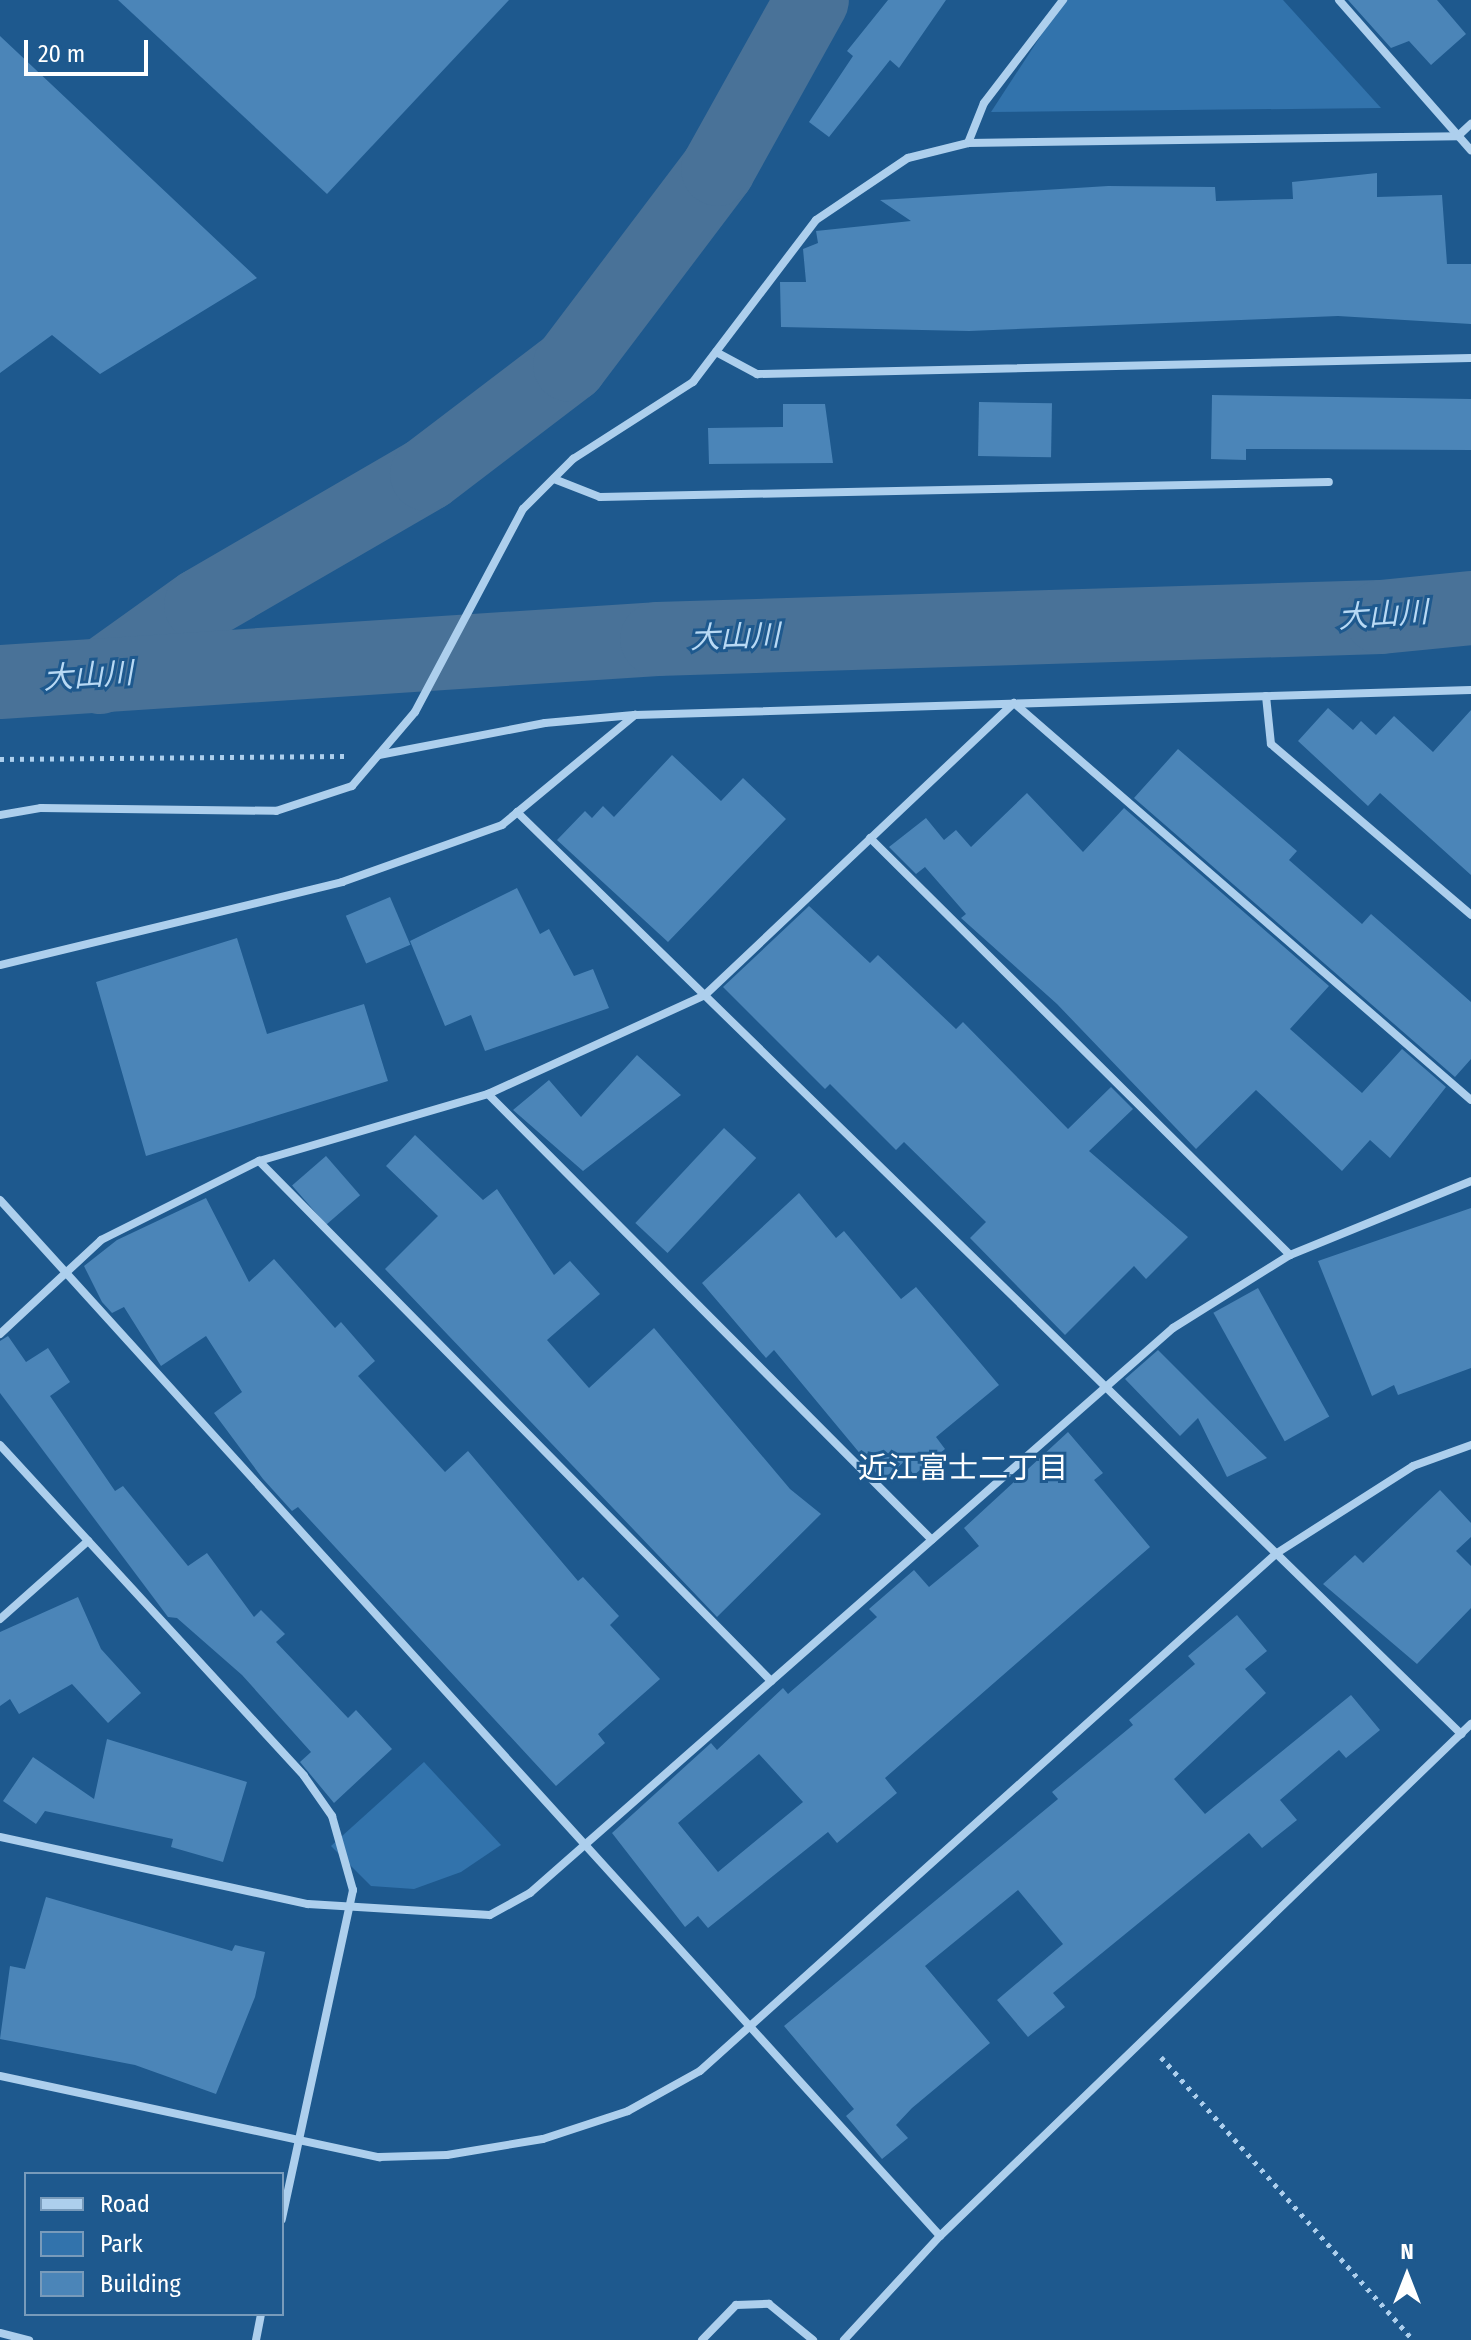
<!DOCTYPE html>
<html>
<head>
<meta charset="utf-8">
<style>
  body { margin:0 }
  #map { position:relative; width:1471px; height:2340px; overflow:hidden; background:#1e598e; font-family:"Fira Sans Condensed","Noto Sans JP",sans-serif }
  div>[style] { position:absolute }
  .green>* { inset:0; background:#3273ac }
  .river>* { height:74px; margin:-37px; padding:0 37px; transform-origin:37px; border-radius:37px; background:#497298 }
  .building>* { inset:0; background:#4b85b8; transform-origin:0 0 }
  .path>* { height:5px; margin-top:-2.5px; transform-origin:0; background:repeating-linear-gradient(90deg,#adcfed 0 4px,transparent 0 10px) }
  .minor>* { height:8px; margin:-4px; padding:0 4px; transform-origin:4px; border-radius:4px; background:#adcfed }
  span { translate:-50% -50%; white-space:nowrap; text-align:center; line-height:1.15; -webkit-text-stroke:6px #1e598e; paint-order:stroke }
  .water-label { font-size:30px; color:#b8d9f4; font-style:italic }
  .neighbourhood-label { font-size:30px; color:#fff }
  .legend { position:absolute; left:24px; top:2172px; width:260px; height:144px; box-sizing:border-box; background:#1e598e; border:2px solid #789bbb; margin:0; padding:10px 14px; list-style:none; font-size:24px; color:#fff }
  .legend li { display:flex; align-items:center; gap:16px; height:40px }
  .legend b { width:40px; border:2px solid #789bbb }
  .north { position:absolute; left:1367px; top:2236px; width:80px; height:80px; -webkit-text-stroke:6px #1e598e; paint-order:stroke; rotate:0deg; font-size:22px; font-weight:700; line-height:32px; text-align:center; color:#fff }
  .north::after { content:''; display:block; margin:auto; width:28px; height:36px; background:#fff; clip-path:polygon(50% 0,100% 100%,50% 72%,0 100%) }
  .scale { position:absolute; left:24px; top:40px; width:124px; height:36px; box-sizing:border-box; border:4px solid #fff; border-top:0; padding-left:10px; font-size:24px; line-height:28px; white-space:nowrap; color:#fff; -webkit-text-stroke:6px #1e598e; paint-order:stroke }
</style>
</head>
<body>
<div id="map">
  <div class="green">
    <i style="clip-path:polygon(1064px 0,1283px 0,1381px 108px,991px 112px)"></i>
    <i style="clip-path:polygon(424px 1762px,501px 1845px,461px 1872px,414px 1889px,371px 1886px,331px 1846px)"></i>
  </div>
  <div class="river">
    <i style="left:100px;top:677px;width:124px;rotate:-35.5deg"></i>
    <i style="left:201px;top:605px;width:261px;rotate:-30.1deg"></i>
    <i style="left:427px;top:474px;width:180px;rotate:-37.3deg"></i>
    <i style="left:570px;top:365px;width:246px;rotate:-52.9deg"></i>
    <i style="left:718px;top:169px;width:193px;rotate:-60.9deg"></i>
    <i style="left:0;top:682px;width:658px;rotate:-3.74deg"></i>
    <i style="left:657px;top:639px;width:724px;rotate:-1.74deg"></i>
    <i style="left:1381px;top:617px;width:90px;rotate:-5.7deg"></i>
  </div>
  <div class="building">
    <i style="clip-path:polygon(118px 0,509px 0,327px 194px)"></i>
    <i style="clip-path:polygon(888px 0,946px 0,899px 68px,890px 60px,829px 137px,809px 122px,853px 56px,847px 51px)"></i>
    <i style="clip-path:polygon(1348px 0,1437px 0,1466px 34px,1431px 65px,1409px 41px,1391px 48px)"></i>
    <i style="clip-path:polygon(0 36px,257px 278px,100px 374px,52px 335px,0 373px)"></i>
    <i style="clip-path:polygon(1377px 173px,1377px 197px,1442px 195px,1447px 264px,1471px 264px,1471px 324px,1338px 316px,969px 331px,781px 327px,780px 282px,806px 282px,803px 249px,818px 243px,816px 231px,911px 221px,880px 200px,1108px 186px,1215px 187px,1216px 201px,1293px 199px,1292px 182px)"></i>
    <i style="clip-path:polygon(1212px 395px,1471px 399px,1471px 450px,1246px 449px,1246px 460px,1211px 459px)"></i>
    <i style="left:979px;top:402px;width:73px;height:54px;rotate:1deg"></i>
    <i style="clip-path:polygon(783px 404px,825px 404px,833px 463px,709px 464px,708px 428px,783px 427px)"></i>
    <i style="clip-path:polygon(1328px 708px,1353px 730px,1361px 721px,1376px 735px,1394px 716px,1433px 752px,1471px 710px,1471px 875px,1380px 793px,1368px 806px,1298px 741px)"></i>
    <i style="clip-path:polygon(1178px 749px,1297px 851px,1289px 860px,1362px 924px,1371px 914px,1471px 1002px,1471px 1059px,1455px 1077px,1134px 798px)"></i>
    <i style="clip-path:polygon(672px 755px,721px 801px,743px 778px,786px 819px,668px 942px,557px 840px,585px 811px,592px 818px,603px 806px,614px 817px)"></i>
    <i style="clip-path:polygon(1027px 793px,1083px 852px,1124px 808px,1329px 986px,1290px 1029px,1362px 1093px,1402px 1049px,1446px 1087px,1390px 1158px,1370px 1140px,1342px 1171px,1256px 1090px,1196px 1149px,1057px 1004px,961px 918px,966px 914px,925px 867px,916px 874px,889px 847px,926px 818px,944px 840px,956px 830px,971px 847px)"></i>
    <i style="clip-path:polygon(517px 888px,540px 934px,549px 929px,574px 976px,593px 969px,609px 1008px,485px 1051px,471px 1015px,445px 1026px,410px 941px)"></i>
    <i style="left:390px;top:897px;width:52px;height:48px;rotate:67deg"></i>
    <i style="clip-path:polygon(809px 906px,870px 963px,878px 955px,956px 1029px,963px 1022px,1068px 1129px,1111px 1087px,1133px 1109px,1089px 1151px,1188px 1237px,1146px 1279px,1134px 1266px,1065px 1335px,970px 1238px,986px 1222px,904px 1142px,896px 1150px,830px 1084px,825px 1089px,723px 987px)"></i>
    <i style="clip-path:polygon(237px 938px,267px 1034px,364px 1004px,388px 1081px,146px 1156px,96px 982px)"></i>
    <i style="clip-path:polygon(637px 1055px,681px 1095px,583px 1171px,513px 1110px,549px 1080px,581px 1117px)"></i>
    <i style="left:724px;top:1128px;width:44px;height:130px;rotate:43deg"></i>
    <i style="clip-path:polygon(415px 1135px,483px 1200px,497px 1189px,554px 1275px,570px 1261px,600px 1294px,547px 1340px,589px 1388px,654px 1328px,790px 1489px,821px 1514px,717px 1617px,385px 1269px,438px 1216px,386px 1166px)"></i>
    <i style="left:326px;top:1156px;width:52px;height:45px;rotate:49deg"></i>
    <i style="clip-path:polygon(799px 1193px,836px 1238px,844px 1231px,901px 1299px,916px 1287px,999px 1385px,936px 1437px,945px 1449px,914px 1475px,904px 1462px,882px 1480px,774px 1350px,766px 1358px,702px 1283px)"></i>
    <i style="clip-path:polygon(206px 1198px,249px 1282px,274px 1259px,335px 1328px,341px 1322px,375px 1361px,358px 1376px,445px 1472px,468px 1451px,578px 1581px,583px 1577px,619px 1616px,610px 1625px,660px 1679px,598px 1734px,605px 1743px,556px 1786px,298px 1507px,292px 1511px,263px 1479px,214px 1413px,242px 1392px,206px 1336px,161px 1366px,124px 1307px,112px 1313px,102px 1302px,84px 1266px,117px 1240px)"></i>
    <i style="clip-path:polygon(1471px 1208px,1471px 1368px,1398px 1395px,1394px 1385px,1372px 1396px,1318px 1261px)"></i>
    <i style="left:1258px;top:1288px;width:147px;height:51px;rotate:61deg"></i>
    <i style="clip-path:polygon(8px 1336px,26px 1362px,48px 1348px,70px 1382px,50px 1396px,115px 1491px,123px 1486px,188px 1566px,207px 1553px,254px 1617px,261px 1610px,285px 1634px,276px 1642px,348px 1718px,356px 1710px,392px 1749px,334px 1803px,300px 1762px,311px 1752px,242px 1675px,177px 1618px,168px 1617px,0 1393px,0 1341px)"></i>
    <i style="clip-path:polygon(1158px 1350px,1212px 1404px,1267px 1458px,1227px 1477px,1198px 1418px,1180px 1436px,1125px 1379px)"></i>
    <i style="clip-path:polygon(evenodd,1068px 1432px,1103px 1473px,1094px 1480px,1150px 1547px,885px 1778px,897px 1793px,837px 1843px,828px 1832px,708px 1928px,698px 1916px,685px 1927px,612px 1833px,711px 1743px,717px 1750px,783px 1688px,788px 1694px,877px 1617px,869px 1609px,914px 1570px,929px 1587px,979px 1546px,964px 1528px,1068px 1432px,759px 1754px,803px 1802px,718px 1872px,678px 1823px,759px 1754px)"></i>
    <i style="clip-path:polygon(1440px 1490px,1471px 1523px,1471px 1537px,1456px 1551px,1471px 1566px,1471px 1608px,1417px 1664px,1323px 1584px,1355px 1555px,1363px 1563px)"></i>
    <i style="clip-path:polygon(78px 1597px,101px 1649px,141px 1693px,108px 1723px,72px 1684px,19px 1714px,10px 1699px,0 1706px,0 1632px)"></i>
    <i style="clip-path:polygon(1237px 1615px,1267px 1651px,1245px 1669px,1266px 1693px,1174px 1779px,1205px 1814px,1351px 1695px,1380px 1730px,1346px 1758px,1339px 1750px,1280px 1800px,1297px 1820px,1262px 1848px,1249px 1833px,1053px 1993px,1065px 2007px,1028px 2037px,997px 2000px,1063px 1944px,1018px 1890px,925px 1966px,990px 2043px,912px 2108px,896px 2125px,908px 2138px,882px 2159px,846px 2116px,854px 2109px,784px 2026px,1058px 1799px,1052px 1792px,1133px 1725px,1129px 1720px,1195px 1664px,1188px 1656px)"></i>
    <i style="clip-path:polygon(107px 1739px,247px 1782px,223px 1862px,171px 1847px,173px 1839px,45px 1811px,36px 1824px,3px 1801px,33px 1757px,94px 1799px)"></i>
    <i style="clip-path:polygon(46px 1897px,232px 1951px,235px 1945px,265px 1952px,255px 1997px,216px 2094px,135px 2065px,0 2039px,10px 1966px,25px 1969px)"></i>
  </div>
  <div class="path">
    <i style="left:0;top:759px;width:345px;rotate:-0.5deg"></i>
    <i style="left:1161px;top:2057px;width:379px;rotate:48.3deg"></i>
  </div>
  <div class="minor">
    <i style="left:1339px;top:0;width:200px;rotate:48.7deg"></i>
    <i style="left:968px;top:143px;width:43px;rotate:-68.2deg"></i>
    <i style="left:984px;top:103px;width:130px;rotate:-52.5deg"></i>
    <i style="left:716px;top:352px;width:47px;rotate:28.2deg"></i>
    <i style="left:757px;top:374px;width:714px;rotate:-1.28deg"></i>
    <i style="left:554px;top:479px;width:49px;rotate:21.4deg"></i>
    <i style="left:600px;top:497px;width:729px;rotate:-1.18deg"></i>
    <i style="left:1266px;top:696px;width:48px;rotate:84.1deg"></i>
    <i style="left:1271px;top:744px;width:263px;rotate:40.5deg"></i>
    <i style="left:379px;top:755px;width:169px;rotate:-10.9deg"></i>
    <i style="left:545px;top:723px;width:89px;rotate:-5.1deg"></i>
    <i style="left:517px;top:812px;width:1320px;rotate:44.32deg"></i>
    <i style="left:0;top:815px;width:42px;rotate:-9.7deg"></i>
    <i style="left:41px;top:808px;width:235px;rotate:0.7deg"></i>
    <i style="left:276px;top:811px;width:80px;rotate:-18.2deg"></i>
    <i style="left:352px;top:786px;width:97px;rotate:-49.6deg"></i>
    <i style="left:415px;top:712px;width:230px;rotate:-62deg"></i>
    <i style="left:523px;top:509px;width:71px;rotate:-45deg"></i>
    <i style="left:573px;top:459px;width:143px;rotate:-32.7deg"></i>
    <i style="left:693px;top:382px;width:203px;rotate:-52.8deg"></i>
    <i style="left:816px;top:220px;width:111px;rotate:-34deg"></i>
    <i style="left:908px;top:158px;width:62px;rotate:-14deg"></i>
    <i style="left:968px;top:143px;width:490px;rotate:-0.8deg"></i>
    <i style="left:1458px;top:136px;width:18px;rotate:-43deg"></i>
    <i style="left:870px;top:838px;width:592px;rotate:44.79deg"></i>
    <i style="left:0;top:965px;width:352px;rotate:-13.6deg"></i>
    <i style="left:342px;top:882px;width:170px;rotate:-19.6deg"></i>
    <i style="left:502px;top:825px;width:173px;rotate:-39.6deg"></i>
    <i style="left:635px;top:715px;width:836px;rotate:-1.71deg"></i>
    <i style="left:488px;top:1094px;width:629px;rotate:45.13deg"></i>
    <i style="left:259px;top:1161px;width:730px;rotate:45.44deg"></i>
    <i style="left:0;top:1200px;width:1399px;rotate:47.78deg"></i>
    <i style="left:0;top:1334px;width:138px;rotate:-42.9deg"></i>
    <i style="left:101px;top:1240px;width:177px;rotate:-26.6deg"></i>
    <i style="left:259px;top:1161px;width:239px;rotate:-16.3deg"></i>
    <i style="left:488px;top:1094px;width:239px;rotate:-24.5deg"></i>
    <i style="left:705px;top:995px;width:425px;rotate:-43.4deg"></i>
    <i style="left:1014px;top:703px;width:605px;rotate:40.98deg"></i>
    <i style="left:0;top:1445px;width:449px;rotate:47.4deg"></i>
    <i style="left:304px;top:1776px;width:49px;rotate:55deg"></i>
    <i style="left:332px;top:1816px;width:77px;rotate:74.2deg"></i>
    <i style="left:353px;top:1890px;width:337px;rotate:102.2deg"></i>
    <i style="left:0;top:1619px;width:118px;rotate:-41.6deg"></i>
    <i style="left:0;top:1837px;width:315px;rotate:12.3deg"></i>
    <i style="left:308px;top:1904px;width:182px;rotate:3.5deg"></i>
    <i style="left:490px;top:1915px;width:46px;rotate:-28.8deg"></i>
    <i style="left:530px;top:1893px;width:856px;rotate:-41.31deg"></i>
    <i style="left:1173px;top:1328px;width:138px;rotate:-32deg"></i>
    <i style="left:1290px;top:1255px;width:196px;rotate:-22.2deg"></i>
    <i style="left:0;top:2076px;width:388px;rotate:12.1deg"></i>
    <i style="left:379px;top:2157px;width:68px;rotate:-1.7deg"></i>
    <i style="left:447px;top:2155px;width:97px;rotate:-9.5deg"></i>
    <i style="left:543px;top:2139px;width:89px;rotate:-18.2deg"></i>
    <i style="left:628px;top:2111px;width:82px;rotate:-29.1deg"></i>
    <i style="left:700px;top:2071px;width:775px;rotate:-41.92deg"></i>
    <i style="left:1277px;top:1553px;width:161px;rotate:-32.6deg"></i>
    <i style="left:1413px;top:1466px;width:62px;rotate:-19.9deg"></i>
    <i style="left:0;top:2333px;width:30px;rotate:14deg"></i>
    <i style="left:256px;top:2340px;width:26px;rotate:-79deg"></i>
    <i style="left:702px;top:2340px;width:49px;rotate:-45.8deg"></i>
    <i style="left:736px;top:2305px;width:33px;rotate:-2deg"></i>
    <i style="left:769px;top:2304px;width:57px;rotate:39.3deg"></i>
    <i style="left:844px;top:2340px;width:142px;rotate:-47.3deg"></i>
    <i style="left:940px;top:2236px;width:738px;rotate:-43.96deg"></i>
  </div>
  <div class="water-label">
    <span style="left:1383px;top:615px;rotate:-4deg">大山川</span>
    <span style="left:735px;top:637px;rotate:-2deg">大山川</span>
    <span style="left:88px;top:676px;rotate:-4deg">大山川</span>
  </div>
  <div class="neighbourhood-label">
    <span style="left:963px;top:1468px">近江富士二丁目</span>
  </div>
  <ul class="legend">
  <li><b style="height:10px;background:#adcfed"></b>Road</li>
  <li><b style="height:22px;background:#3273ac"></b>Park</li>
  <li><b style="height:22px;background:#4b85b8"></b>Building</li>
  </ul>
  <div class="north">N</div>
  <div class="scale">20 m</div>
</div>
</body>
</html>
